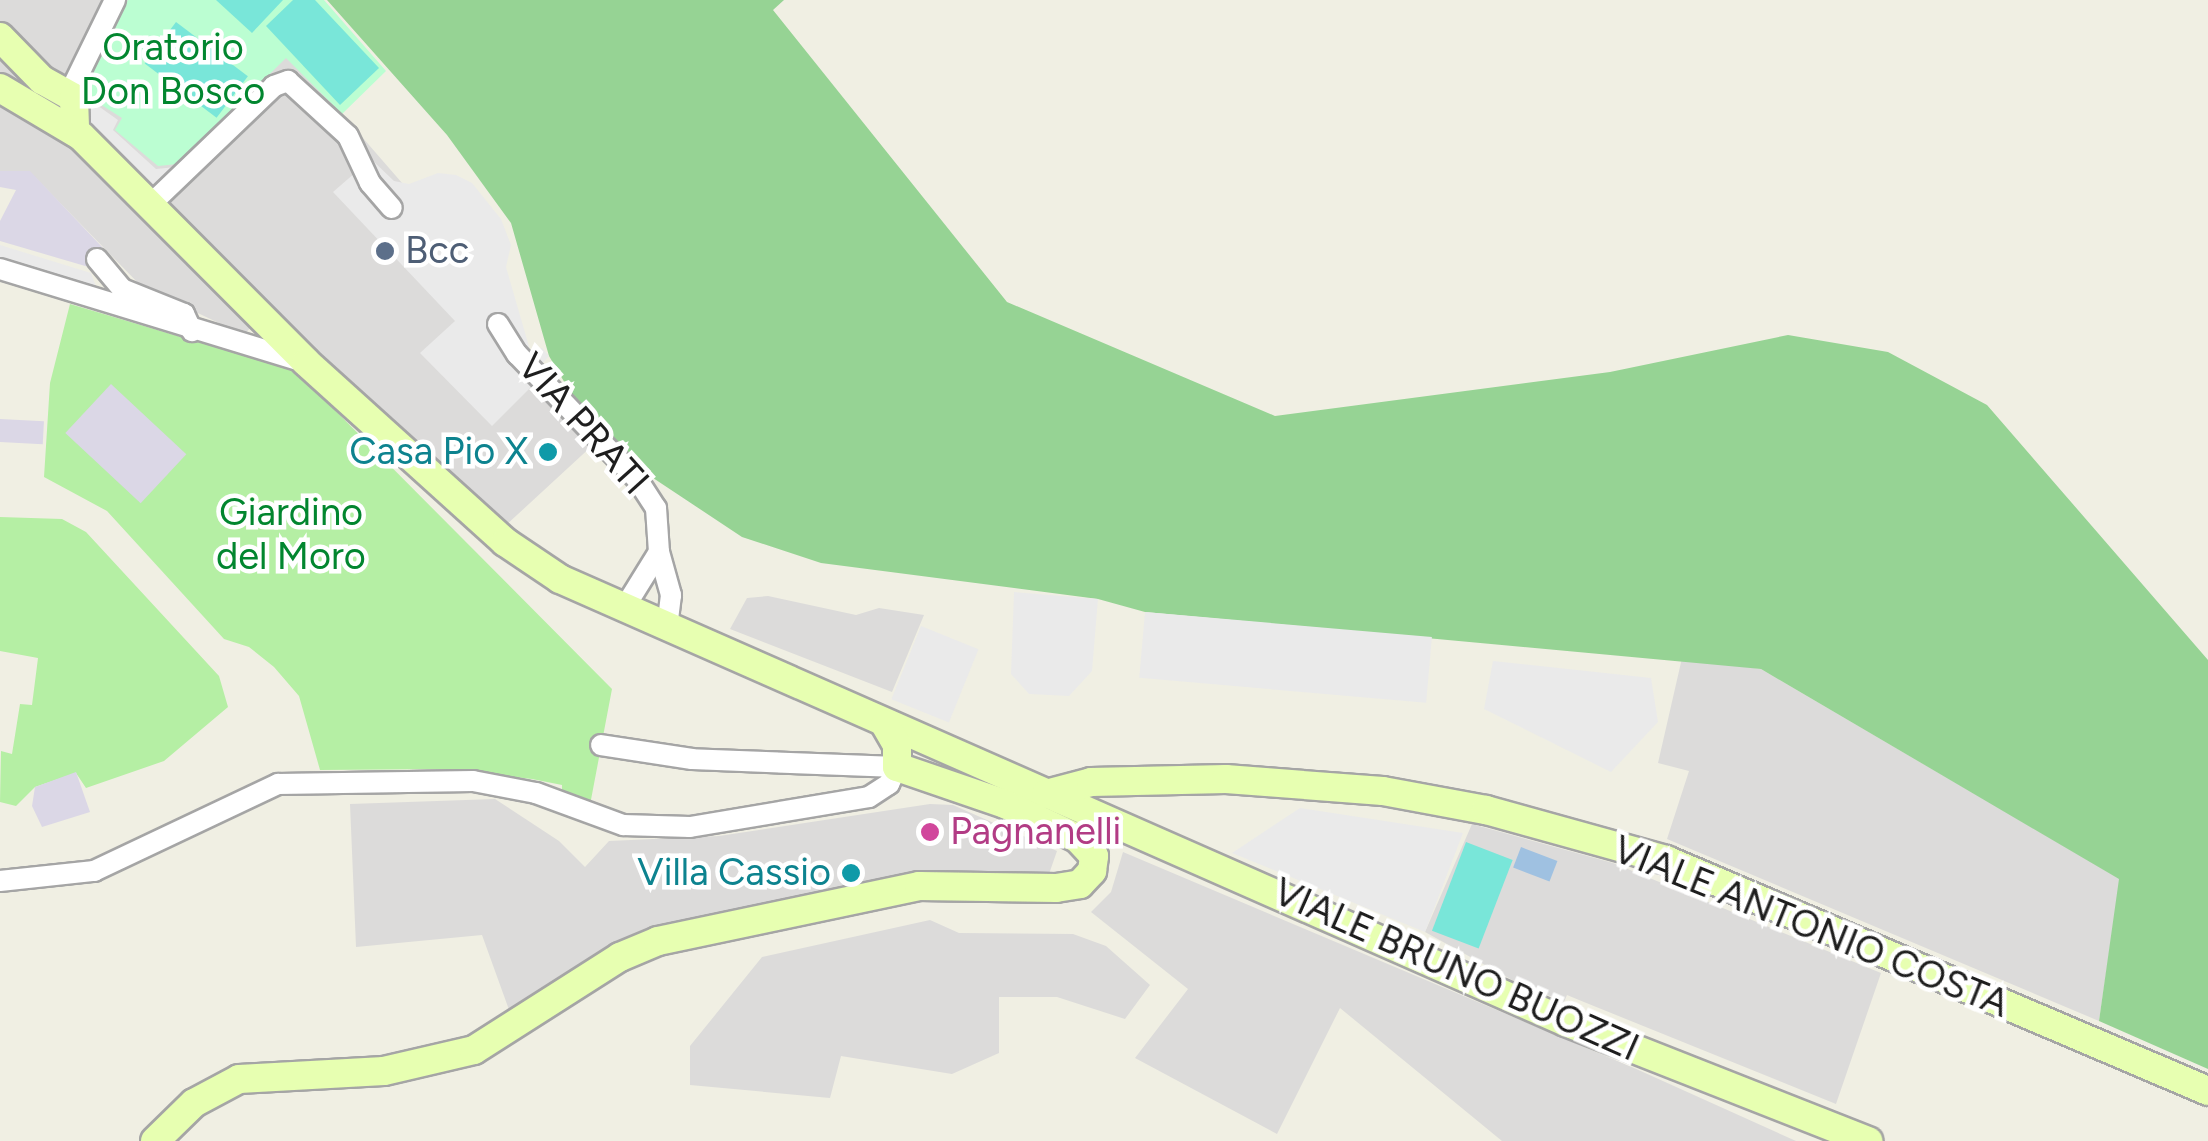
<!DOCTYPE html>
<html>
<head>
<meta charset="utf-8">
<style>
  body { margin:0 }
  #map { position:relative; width:2208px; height:1141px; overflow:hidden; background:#f0efe3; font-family:Figtree,sans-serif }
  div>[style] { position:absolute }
  .residential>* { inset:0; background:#dcdbda }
  .grass>* { inset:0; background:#b5efa4 }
  .forest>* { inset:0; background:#96d394 }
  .park>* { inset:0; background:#bbfed2 }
  .pitch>* { inset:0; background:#79e6d9; transform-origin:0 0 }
  .parking>* { inset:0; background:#eaeaea; transform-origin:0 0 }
  .plaza>* { inset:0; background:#dbd7e6; transform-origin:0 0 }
  .water>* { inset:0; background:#9fc1e1; transform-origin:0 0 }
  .roads { filter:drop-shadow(2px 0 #a5a5a5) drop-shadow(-2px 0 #a5a5a5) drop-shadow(0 2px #a5a5a5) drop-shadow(0 -2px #a5a5a5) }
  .street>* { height:20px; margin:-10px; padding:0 10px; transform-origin:10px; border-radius:10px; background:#fff }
  .secondary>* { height:28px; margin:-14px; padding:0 14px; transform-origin:14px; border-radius:14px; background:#e7ffb1 }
  .dots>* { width:28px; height:28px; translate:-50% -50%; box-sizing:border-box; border:5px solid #fff; border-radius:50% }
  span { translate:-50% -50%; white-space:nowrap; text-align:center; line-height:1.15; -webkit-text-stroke:9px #fff; paint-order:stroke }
  .park-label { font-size:38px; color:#02862f }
  .service-label { font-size:38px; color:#4e5e75 }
  .left { translate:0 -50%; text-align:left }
  .street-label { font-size:38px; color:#1e1e1e }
  .culture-label { font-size:38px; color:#0d838f }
  .right { translate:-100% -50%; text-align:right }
  .hotel-label { font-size:38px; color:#b23c85 }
</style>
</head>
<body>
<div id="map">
  <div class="residential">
    <i style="clip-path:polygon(0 0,243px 0,409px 191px,594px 444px,504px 527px,266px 310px,244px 335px,141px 286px,30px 172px,0 171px)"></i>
    <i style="clip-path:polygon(768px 596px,856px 615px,879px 608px,924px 615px,892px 692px,730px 629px,747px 598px)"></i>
    <i style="clip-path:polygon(1682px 658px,1761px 669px,2120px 879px,2099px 1021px,1667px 839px,1689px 771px,1658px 763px)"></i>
    <i style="clip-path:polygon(495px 799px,559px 841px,585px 867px,609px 841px,719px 836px,930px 804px,953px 805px,1057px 851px,1049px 874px,981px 874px,736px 911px,512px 1018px,482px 935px,356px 947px,350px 804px)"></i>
    <i style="clip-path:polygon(1472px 824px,1613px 863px,1881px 973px,1836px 1104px,1579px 1000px,1567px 995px,1564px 1002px,1514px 981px,1425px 932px)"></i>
    <i style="clip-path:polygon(1123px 852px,1634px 1068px,1796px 1141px,1502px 1141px,1340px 1008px,1277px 1134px,1135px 1058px,1188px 989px,1091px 912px,1111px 892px)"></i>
    <i style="clip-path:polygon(930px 920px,959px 933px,1073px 934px,1106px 946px,1150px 985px,1125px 1019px,1057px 997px,999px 997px,999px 1053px,952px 1074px,841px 1056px,830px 1098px,690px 1085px,690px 1046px,762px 957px)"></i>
  </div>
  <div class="grass">
    <i style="clip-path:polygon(70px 304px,296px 371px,612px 689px,590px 805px,562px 793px,562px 785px,532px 779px,441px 769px,320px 770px,299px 696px,274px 667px,249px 647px,224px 639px,107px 511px,44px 477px,50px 383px)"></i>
    <i style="clip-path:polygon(0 517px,62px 519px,86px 532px,219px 676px,228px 707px,164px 761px,86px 788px,76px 773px,35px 787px,16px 806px,0 802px,1px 751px,12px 754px,20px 704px,32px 705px,38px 658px,0 651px)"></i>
  </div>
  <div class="forest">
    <i style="clip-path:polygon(327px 0,784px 0,773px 10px,1007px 302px,1275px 416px,1610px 372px,1788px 335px,1888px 352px,1987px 405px,2208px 660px,2208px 1069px,2099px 1021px,2119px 879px,1761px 669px,1145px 612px,1098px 599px,821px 563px,742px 537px,635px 466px,589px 424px,549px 356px,511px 223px,447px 135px)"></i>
  </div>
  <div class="park">
    <i style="clip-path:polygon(128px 0,324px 0,386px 71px,342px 114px,286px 58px,178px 164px,158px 166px,115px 130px,122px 118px,78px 90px)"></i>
  </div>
  <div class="pitch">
    <i style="clip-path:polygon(216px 0,283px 0,252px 33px)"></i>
    <i style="clip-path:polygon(293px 0,315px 0,379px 68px,340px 105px,266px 26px)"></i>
    <i style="left:176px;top:22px;width:90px;height:52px;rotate:37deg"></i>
    <i style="left:1466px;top:842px;width:50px;height:95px;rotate:21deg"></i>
  </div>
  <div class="parking">
    <i style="clip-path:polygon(60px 79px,118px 120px,113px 130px,156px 169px,176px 167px,144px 217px,62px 133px,37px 118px)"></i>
    <i style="clip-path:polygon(371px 159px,394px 181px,409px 184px,438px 173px,456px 175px,472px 183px,501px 219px,511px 245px,506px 267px,530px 350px,542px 348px,549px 356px,537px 369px,542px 376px,492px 426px,420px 353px,455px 321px,333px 192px)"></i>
    <i style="clip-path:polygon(0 245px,91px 273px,102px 303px,0 269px)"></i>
    <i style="clip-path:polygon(1014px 592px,1098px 599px,1092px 671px,1069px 696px,1029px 694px,1011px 674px)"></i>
    <i style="left:1145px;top:612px;width:288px;height:66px;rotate:5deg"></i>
    <i style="left:921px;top:626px;width:62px;height:79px;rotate:22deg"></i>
    <i style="clip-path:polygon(1493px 661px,1651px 678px,1658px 722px,1611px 772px,1484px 709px)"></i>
    <i style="clip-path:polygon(1300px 808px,1463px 833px,1425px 932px,1232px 853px)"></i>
  </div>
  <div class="plaza">
    <i style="clip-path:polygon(0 171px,30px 171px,103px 248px,92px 268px,0 241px,0 221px,16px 190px,0 187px)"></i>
    <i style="left:111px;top:384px;width:103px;height:67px;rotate:43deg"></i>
    <i style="left:0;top:419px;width:44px;height:23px;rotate:3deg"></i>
    <i style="clip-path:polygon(76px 772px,90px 812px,42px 827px,32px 806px,35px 787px)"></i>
  </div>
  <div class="water">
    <i style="left:1521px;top:847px;width:39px;height:22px;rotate:21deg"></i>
  </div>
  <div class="roads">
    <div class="street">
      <i style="left:69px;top:94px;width:105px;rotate:-63.9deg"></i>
      <i style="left:150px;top:205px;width:172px;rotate:-43.8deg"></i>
      <i style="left:274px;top:86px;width:15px;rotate:-20deg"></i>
      <i style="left:288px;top:81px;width:81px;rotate:42.5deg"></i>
      <i style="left:348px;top:136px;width:52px;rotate:64.9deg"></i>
      <i style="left:370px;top:183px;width:33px;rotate:49deg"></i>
      <i style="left:97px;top:259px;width:39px;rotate:50deg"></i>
      <i style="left:122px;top:289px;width:67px;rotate:22deg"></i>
      <i style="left:184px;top:314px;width:19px;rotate:65deg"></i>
      <i style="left:0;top:269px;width:318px;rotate:17deg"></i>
      <i style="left:498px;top:324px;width:36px;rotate:58deg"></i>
      <i style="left:517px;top:354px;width:173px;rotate:46.2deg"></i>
      <i style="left:637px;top:479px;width:35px;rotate:57deg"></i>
      <i style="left:656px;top:508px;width:44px;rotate:86.1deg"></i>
      <i style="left:659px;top:552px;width:68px;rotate:121.8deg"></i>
      <i style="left:659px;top:552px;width:45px;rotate:74.4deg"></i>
      <i style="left:671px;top:595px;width:34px;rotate:97deg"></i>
      <i style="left:0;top:881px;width:95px;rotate:-6.1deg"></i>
      <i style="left:94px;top:871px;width:204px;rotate:-25.3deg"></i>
      <i style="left:278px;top:784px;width:195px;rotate:-0.9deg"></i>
      <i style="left:473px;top:781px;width:64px;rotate:10.8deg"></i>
      <i style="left:536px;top:793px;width:93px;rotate:20.2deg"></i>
      <i style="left:623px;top:825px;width:67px;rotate:1.7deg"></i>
      <i style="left:690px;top:827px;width:181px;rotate:-9.5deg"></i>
      <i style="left:869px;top:797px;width:24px;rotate:-33deg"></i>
      <i style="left:889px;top:784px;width:19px;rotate:-65deg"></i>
      <i style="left:897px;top:767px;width:205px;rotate:-177.8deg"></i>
      <i style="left:692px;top:759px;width:92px;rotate:-171.3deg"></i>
    </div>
    <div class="secondary">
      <i style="left:0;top:37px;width:60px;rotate:45.7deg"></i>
      <i style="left:42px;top:80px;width:37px;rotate:29deg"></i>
      <i style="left:74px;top:98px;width:34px;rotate:88deg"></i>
      <i style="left:0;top:88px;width:94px;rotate:30.7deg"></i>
      <i style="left:81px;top:136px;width:319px;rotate:45.1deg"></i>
      <i style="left:306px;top:362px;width:268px;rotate:42.1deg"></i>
      <i style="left:505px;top:542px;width:66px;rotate:33.9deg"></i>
      <i style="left:560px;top:579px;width:1099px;rotate:23.77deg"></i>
      <i style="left:1566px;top:1022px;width:325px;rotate:21.5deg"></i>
      <i style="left:1046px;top:794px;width:47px;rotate:-14.9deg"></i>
      <i style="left:1091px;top:782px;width:135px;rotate:-1.3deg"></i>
      <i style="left:1226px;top:779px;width:157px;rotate:4.4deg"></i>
      <i style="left:1383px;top:791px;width:105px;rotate:10.5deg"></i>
      <i style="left:1486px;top:810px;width:187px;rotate:15.5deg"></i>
      <i style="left:1666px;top:860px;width:589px;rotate:23.08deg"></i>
      <i style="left:155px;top:1141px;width:54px;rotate:-44.3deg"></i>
      <i style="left:194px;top:1103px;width:51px;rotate:-28.1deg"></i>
      <i style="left:239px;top:1079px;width:145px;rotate:-3.2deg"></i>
      <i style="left:384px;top:1071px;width:92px;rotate:-13.1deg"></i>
      <i style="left:474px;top:1050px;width:173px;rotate:-32.5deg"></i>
      <i style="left:620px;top:957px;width:41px;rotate:-22.8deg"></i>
      <i style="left:658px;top:941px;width:267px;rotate:-11.9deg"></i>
      <i style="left:919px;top:886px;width:137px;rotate:0.8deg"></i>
      <i style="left:1056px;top:888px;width:24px;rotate:-9deg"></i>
      <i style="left:1080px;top:884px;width:18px;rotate:-47deg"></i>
      <i style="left:1092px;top:871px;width:15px;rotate:-82deg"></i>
      <i style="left:1094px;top:856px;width:25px;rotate:-133deg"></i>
      <i style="left:1077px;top:838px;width:80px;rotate:-154.7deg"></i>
      <i style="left:1005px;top:804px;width:114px;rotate:-161.1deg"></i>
      <i style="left:897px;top:767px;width:22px;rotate:-90deg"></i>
      <i style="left:897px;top:745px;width:24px;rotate:-120deg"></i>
    </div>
  </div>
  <div class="dots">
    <i style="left:385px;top:251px;background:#5c6f8a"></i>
    <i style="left:548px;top:452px;background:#0f9aa8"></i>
    <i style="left:930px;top:832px;background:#d1479c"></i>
    <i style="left:851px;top:873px;background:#0f9aa8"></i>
  </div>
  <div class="park-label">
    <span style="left:173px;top:70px">Oratorio<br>Don Bosco</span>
    <span style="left:291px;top:535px">Giardino<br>del Moro</span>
  </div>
  <div class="service-label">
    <span class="left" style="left:405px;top:251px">Bcc</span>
  </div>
  <div class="street-label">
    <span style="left:583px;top:424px;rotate:48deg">VIA PRATI</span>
    <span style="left:1811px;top:927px;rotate:22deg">VIALE ANTONIO COSTA</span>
    <span style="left:1456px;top:970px;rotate:24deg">VIALE BRUNO BUOZZI</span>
  </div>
  <div class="culture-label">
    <span class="right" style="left:528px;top:452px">Casa Pio X</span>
    <span class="right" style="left:831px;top:873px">Villa Cassio</span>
  </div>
  <div class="hotel-label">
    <span class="left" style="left:950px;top:832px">Pagnanelli</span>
  </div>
</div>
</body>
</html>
